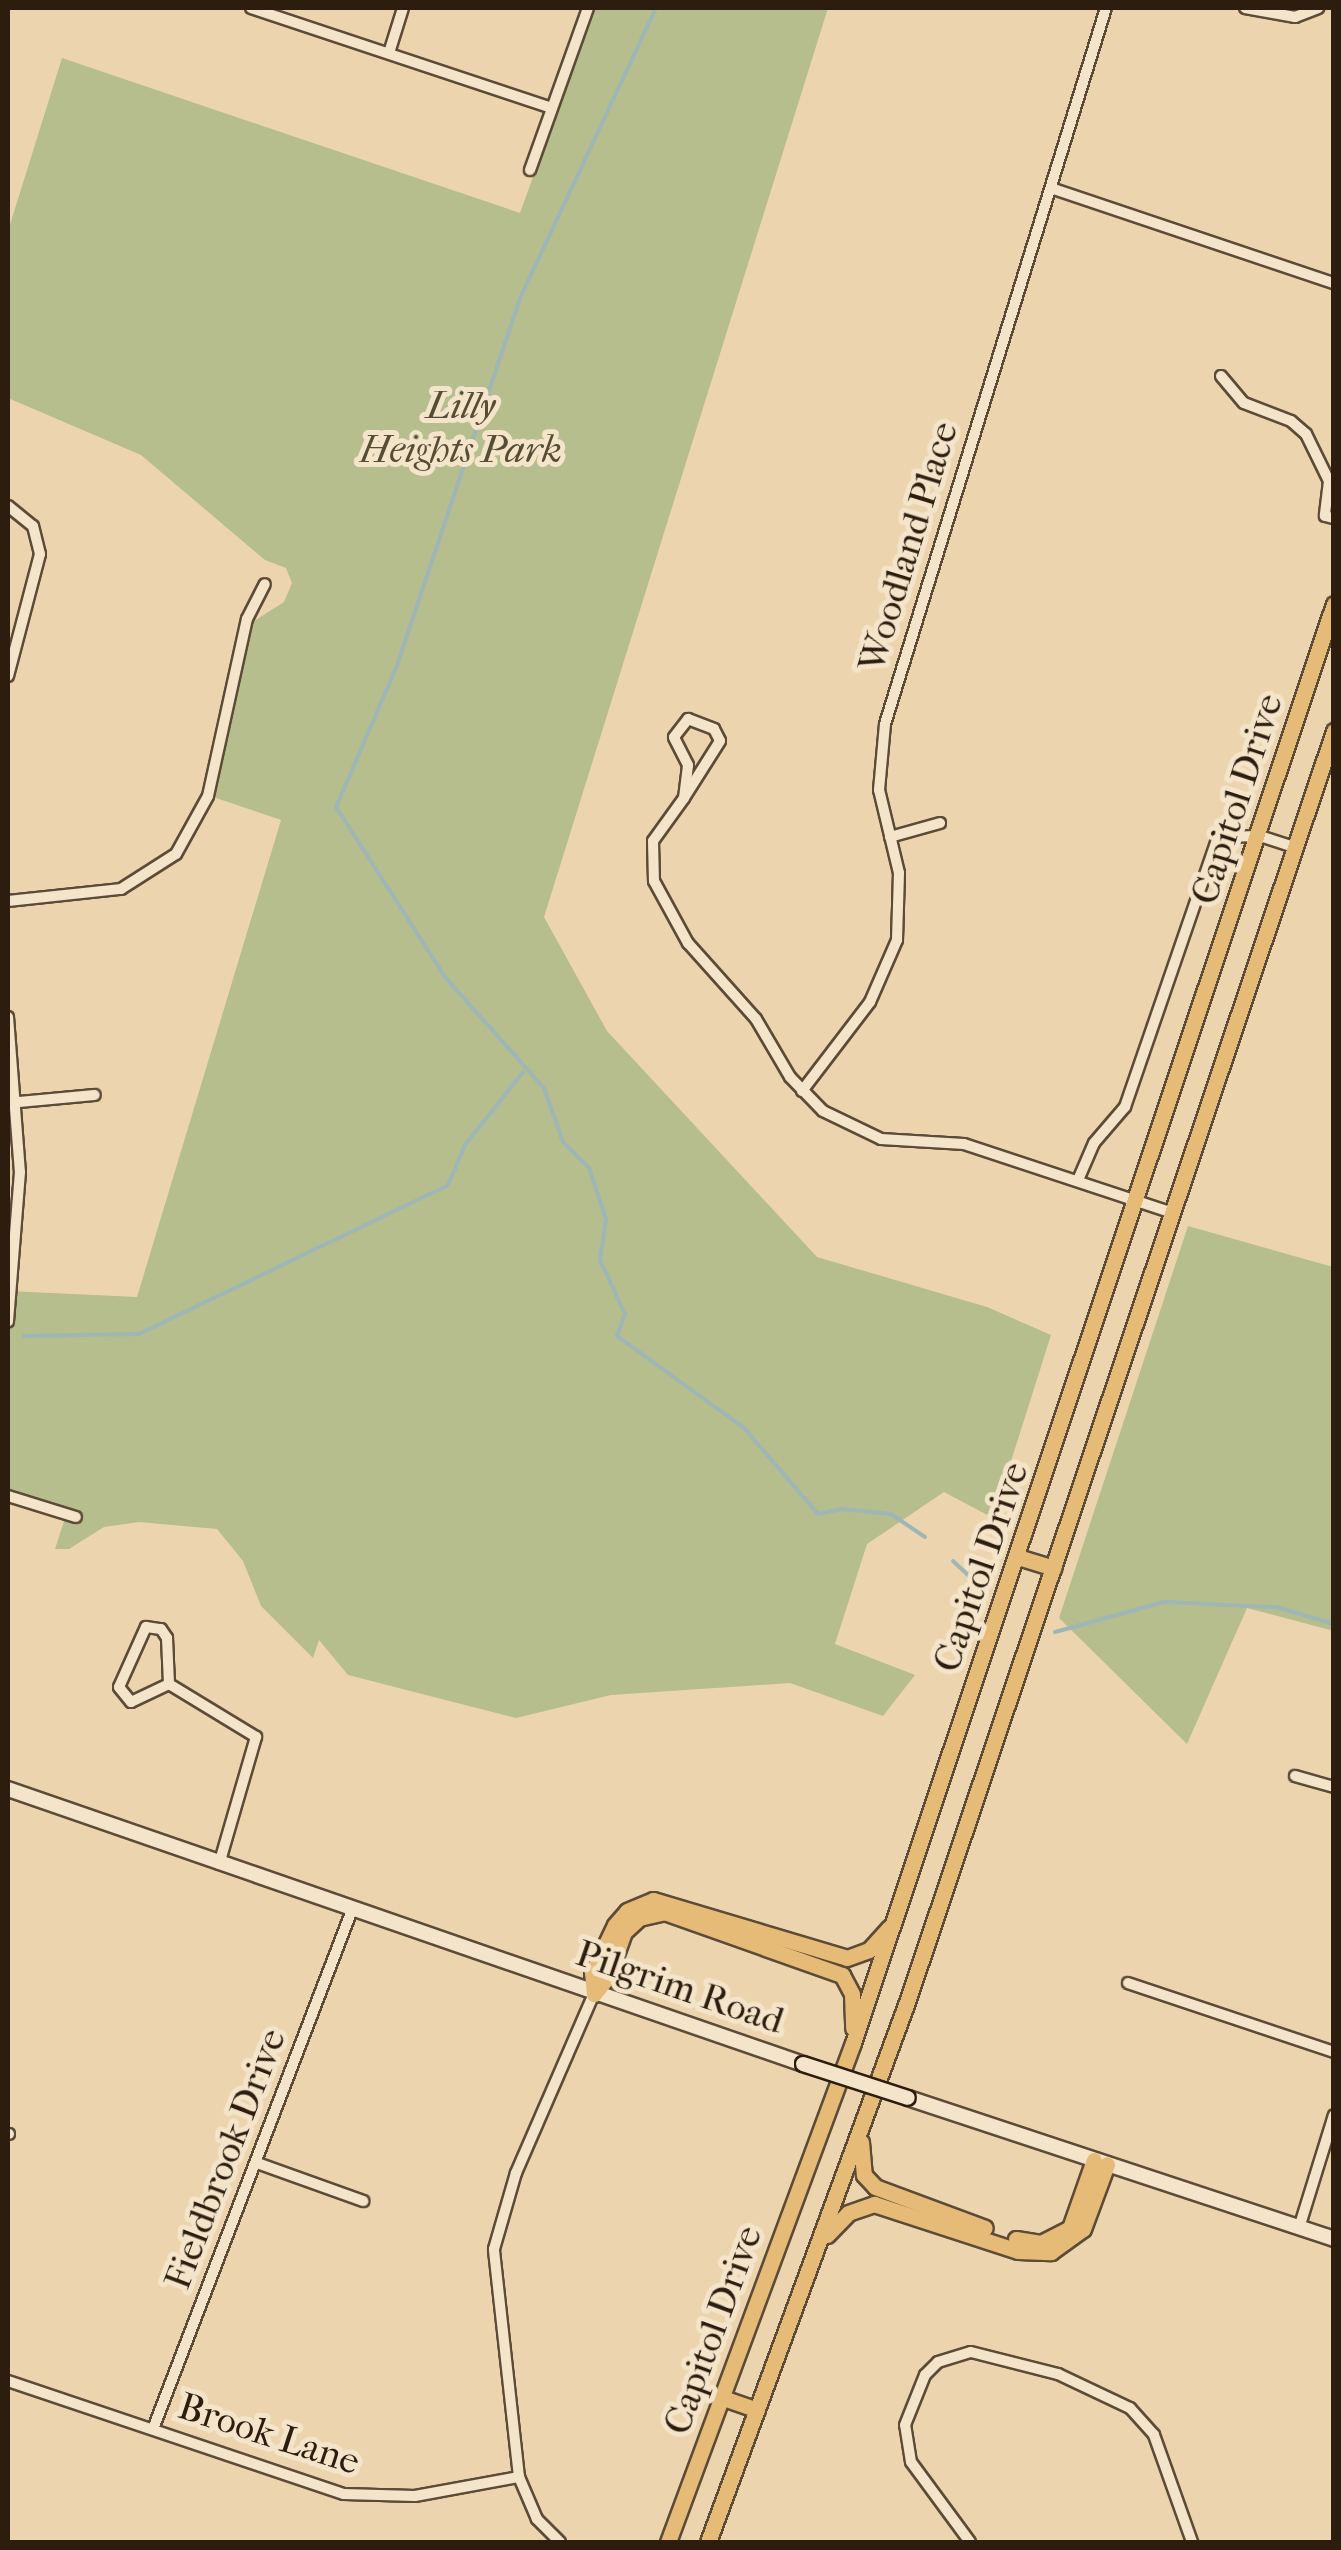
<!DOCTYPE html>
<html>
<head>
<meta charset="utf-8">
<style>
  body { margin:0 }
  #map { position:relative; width:1341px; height:2550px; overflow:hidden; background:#ecd5ae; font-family:"IM FELL French Canon",serif }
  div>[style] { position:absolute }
  .green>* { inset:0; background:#b5be8c }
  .stream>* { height:4px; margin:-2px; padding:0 2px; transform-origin:2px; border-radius:2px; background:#9eb6b6 }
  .roads { filter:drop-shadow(2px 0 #5c4b37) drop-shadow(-2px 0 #5c4b37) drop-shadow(0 2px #5c4b37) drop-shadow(0 -2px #5c4b37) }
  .street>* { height:10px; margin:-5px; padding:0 5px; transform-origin:5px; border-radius:5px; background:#f3e4ca }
  .secondary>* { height:14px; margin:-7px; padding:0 7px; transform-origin:7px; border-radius:7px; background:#f3e4ca }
  .primary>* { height:15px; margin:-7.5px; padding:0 7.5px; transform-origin:7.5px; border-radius:7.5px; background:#e6ba77 }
  .bridges { filter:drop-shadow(2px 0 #2c1d0f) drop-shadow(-2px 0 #2c1d0f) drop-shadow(0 2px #2c1d0f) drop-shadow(0 -2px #2c1d0f) }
  .secondary-bridge>* { height:14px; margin:-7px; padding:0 7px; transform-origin:7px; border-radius:7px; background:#f3e4ca }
  span { translate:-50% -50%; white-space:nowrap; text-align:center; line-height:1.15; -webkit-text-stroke:10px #f3e4ca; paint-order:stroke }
  .park-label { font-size:38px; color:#554d34; font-style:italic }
  .street-label { font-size:38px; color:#2c1d0f }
  .frame { position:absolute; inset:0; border:10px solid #2c1d0f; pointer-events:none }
</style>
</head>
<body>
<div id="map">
  <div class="green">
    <i style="clip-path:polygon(594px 8px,828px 8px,544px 917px,607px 1031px,817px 1257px,987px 1307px,1051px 1335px,993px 1518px,944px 1492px,867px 1544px,835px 1644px,915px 1675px,883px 1716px,790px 1683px,611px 1695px,516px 1718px,348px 1675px,319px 1640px,313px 1658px,261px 1606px,243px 1561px,217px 1529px,139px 1522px,104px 1527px,69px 1549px,55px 1549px,68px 1509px,8px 1489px,8px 1291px,137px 1297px,281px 820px,213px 797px,251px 623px,284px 602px,292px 583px,286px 568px,265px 560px,141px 455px,8px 398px,8px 231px,62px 58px,520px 213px)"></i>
    <i style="clip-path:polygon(1188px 1226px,1333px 1267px,1334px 1631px,1247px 1608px,1187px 1744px,1059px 1618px)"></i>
  </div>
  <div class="stream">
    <i style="left:656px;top:8px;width:323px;rotate:115.1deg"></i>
    <i style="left:519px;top:301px;width:387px;rotate:108.5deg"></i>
    <i style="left:396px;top:668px;width:151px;rotate:113.3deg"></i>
    <i style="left:336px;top:807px;width:202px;rotate:57.3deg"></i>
    <i style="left:445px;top:977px;width:149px;rotate:48.3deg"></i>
    <i style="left:544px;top:1088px;width:57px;rotate:70.6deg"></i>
    <i style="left:563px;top:1142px;width:37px;rotate:45deg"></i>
    <i style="left:589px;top:1168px;width:54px;rotate:71.6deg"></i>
    <i style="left:606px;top:1219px;width:41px;rotate:98.3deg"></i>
    <i style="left:600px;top:1260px;width:60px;rotate:65.2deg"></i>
    <i style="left:625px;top:1314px;width:23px;rotate:110deg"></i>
    <i style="left:617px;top:1336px;width:157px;rotate:35.9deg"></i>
    <i style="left:744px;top:1428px;width:113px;rotate:49.3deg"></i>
    <i style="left:818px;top:1514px;width:24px;rotate:-12deg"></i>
    <i style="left:841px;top:1509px;width:50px;rotate:5.7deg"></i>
    <i style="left:891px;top:1514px;width:41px;rotate:34.1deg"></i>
    <i style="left:24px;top:1336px;width:115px;rotate:-1deg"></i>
    <i style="left:139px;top:1334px;width:343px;rotate:-25.7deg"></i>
    <i style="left:448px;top:1185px;width:43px;rotate:-67deg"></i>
    <i style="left:465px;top:1145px;width:93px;rotate:-51.5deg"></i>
    <i style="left:953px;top:1561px;width:34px;rotate:43deg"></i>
    <i style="left:1055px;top:1632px;width:113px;rotate:-15.4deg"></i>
    <i style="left:1164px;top:1602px;width:112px;rotate:2.6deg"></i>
    <i style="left:1276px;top:1607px;width:60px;rotate:16.3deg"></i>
  </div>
  <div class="roads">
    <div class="street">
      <i style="left:251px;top:8px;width:317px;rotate:18.4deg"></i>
      <i style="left:1245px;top:8px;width:51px;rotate:10.2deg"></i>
      <i style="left:1295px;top:17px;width:25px;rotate:-21deg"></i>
      <i style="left:389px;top:53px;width:47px;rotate:-72.7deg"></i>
      <i style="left:530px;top:170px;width:172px;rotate:-70.3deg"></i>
      <i style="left:1051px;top:188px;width:299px;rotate:18.6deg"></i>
      <i style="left:1221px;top:376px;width:35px;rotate:50deg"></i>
      <i style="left:1244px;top:403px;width:50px;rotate:21deg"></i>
      <i style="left:1291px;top:421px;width:20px;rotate:41deg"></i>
      <i style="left:1306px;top:434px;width:52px;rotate:63.9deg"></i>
      <i style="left:1329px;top:481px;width:35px;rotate:97deg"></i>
      <i style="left:1325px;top:516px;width:9px;rotate:13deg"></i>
      <i style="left:8px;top:506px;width:32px;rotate:39deg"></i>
      <i style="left:33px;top:526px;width:29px;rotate:76deg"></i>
      <i style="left:40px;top:554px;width:126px;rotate:104.7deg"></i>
      <i style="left:688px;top:719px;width:28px;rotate:21deg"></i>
      <i style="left:714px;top:729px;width:13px;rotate:63deg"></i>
      <i style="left:720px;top:741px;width:67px;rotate:122.3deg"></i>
      <i style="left:684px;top:798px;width:33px;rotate:-83deg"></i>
      <i style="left:688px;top:765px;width:31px;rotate:-117deg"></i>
      <i style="left:674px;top:737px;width:23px;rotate:-52deg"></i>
      <i style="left:684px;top:798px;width:53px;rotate:125.8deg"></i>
      <i style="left:653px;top:841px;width:40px;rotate:88.6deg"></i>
      <i style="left:654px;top:881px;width:71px;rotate:61.3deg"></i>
      <i style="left:688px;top:943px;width:102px;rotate:48.2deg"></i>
      <i style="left:756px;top:1019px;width:67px;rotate:59.6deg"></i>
      <i style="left:790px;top:1077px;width:47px;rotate:45.9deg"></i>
      <i style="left:823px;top:1111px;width:64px;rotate:25.8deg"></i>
      <i style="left:881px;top:1139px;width:83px;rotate:3.4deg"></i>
      <i style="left:964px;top:1144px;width:220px;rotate:18.3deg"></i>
      <i style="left:890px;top:837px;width:52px;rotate:-15.6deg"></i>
      <i style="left:8px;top:901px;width:114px;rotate:-6.1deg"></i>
      <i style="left:121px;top:889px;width:65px;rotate:-32.5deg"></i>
      <i style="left:176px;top:854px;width:66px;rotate:-61.1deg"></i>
      <i style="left:208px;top:796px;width:181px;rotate:-77.6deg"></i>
      <i style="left:247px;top:619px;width:39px;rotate:-63deg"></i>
      <i style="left:8px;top:1017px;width:155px;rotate:85.6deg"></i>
      <i style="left:20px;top:1172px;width:150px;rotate:94.6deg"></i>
      <i style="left:802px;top:1091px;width:112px;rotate:-52.6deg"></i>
      <i style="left:870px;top:1002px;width:68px;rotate:-66.5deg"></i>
      <i style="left:897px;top:940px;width:67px;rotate:-88.3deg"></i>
      <i style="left:899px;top:873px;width:85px;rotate:-103.5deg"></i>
      <i style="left:879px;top:790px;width:66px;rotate:-84.8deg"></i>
      <i style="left:885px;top:724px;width:749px;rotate:-72.85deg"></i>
      <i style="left:8px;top:1103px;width:87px;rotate:-5.3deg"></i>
      <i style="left:1078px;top:1180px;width:40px;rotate:-66.6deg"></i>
      <i style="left:1094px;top:1143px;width:48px;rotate:-49.3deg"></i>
      <i style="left:1125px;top:1107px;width:286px;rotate:-71deg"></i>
      <i style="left:1218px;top:837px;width:42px;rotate:-1.4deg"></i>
      <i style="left:1260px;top:836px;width:38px;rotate:18deg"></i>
      <i style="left:8px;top:1496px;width:71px;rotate:17.2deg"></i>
      <i style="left:146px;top:1627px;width:15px;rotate:8deg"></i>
      <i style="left:161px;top:1629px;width:11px;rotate:56deg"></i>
      <i style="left:167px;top:1638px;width:46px;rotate:87.5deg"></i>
      <i style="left:169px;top:1684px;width:42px;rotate:154.7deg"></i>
      <i style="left:131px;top:1702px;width:19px;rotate:-129deg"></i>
      <i style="left:119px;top:1687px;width:66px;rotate:-65.8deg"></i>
      <i style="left:169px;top:1684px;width:102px;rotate:31.3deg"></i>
      <i style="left:256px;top:1737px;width:132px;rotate:106.2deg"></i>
      <i style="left:1295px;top:1776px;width:41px;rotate:15.8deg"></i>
      <i style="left:1128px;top:1983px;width:217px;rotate:18.5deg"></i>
      <i style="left:8px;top:2134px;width:1px"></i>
      <i style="left:257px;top:2163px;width:113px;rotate:19.7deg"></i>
      <i style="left:1299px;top:2228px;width:118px;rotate:-72.8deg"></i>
      <i style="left:8px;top:2381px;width:354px;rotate:18.6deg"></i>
      <i style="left:344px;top:2494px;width:71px;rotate:1.6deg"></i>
      <i style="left:415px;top:2496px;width:106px;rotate:-10.4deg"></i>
      <i style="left:153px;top:2429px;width:556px;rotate:-69.02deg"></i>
      <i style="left:560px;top:2542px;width:33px;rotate:-135deg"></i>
      <i style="left:537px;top:2519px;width:46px;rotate:-113.2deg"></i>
      <i style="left:519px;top:2477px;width:229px;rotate:-96.3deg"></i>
      <i style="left:494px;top:2249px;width:79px;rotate:-73.9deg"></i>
      <i style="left:516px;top:2173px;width:195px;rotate:-66.5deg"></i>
      <i style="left:970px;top:2542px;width:99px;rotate:-126.4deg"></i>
      <i style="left:911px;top:2462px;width:37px;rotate:-99deg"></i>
      <i style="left:905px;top:2425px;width:54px;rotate:-68.2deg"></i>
      <i style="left:925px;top:2375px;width:18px;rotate:-45deg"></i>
      <i style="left:938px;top:2362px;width:34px;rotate:-17deg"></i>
      <i style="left:971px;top:2352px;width:90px;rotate:14.2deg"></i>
      <i style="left:1058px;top:2374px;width:80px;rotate:25.3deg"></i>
      <i style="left:1130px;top:2408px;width:36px;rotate:48deg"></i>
      <i style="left:1154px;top:2435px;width:114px;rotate:70.4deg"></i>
    </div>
    <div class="secondary">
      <i style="left:8px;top:1789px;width:841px;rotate:19.08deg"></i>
      <i style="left:908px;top:2098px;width:449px;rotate:18.3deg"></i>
    </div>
    <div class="primary">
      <i style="left:1018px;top:1557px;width:37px;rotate:17deg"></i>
      <i style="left:594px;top:1994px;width:21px;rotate:-95deg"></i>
      <i style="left:592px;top:1973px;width:53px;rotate:-64.4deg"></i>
      <i style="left:615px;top:1925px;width:18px;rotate:-49deg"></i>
      <i style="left:627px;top:1911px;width:28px;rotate:-23deg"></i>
      <i style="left:653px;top:1900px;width:202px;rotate:16.6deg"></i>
      <i style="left:847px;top:1958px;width:23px;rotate:-20deg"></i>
      <i style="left:869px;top:1950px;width:30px;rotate:-48deg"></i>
      <i style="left:594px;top:1994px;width:22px;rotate:-51deg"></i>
      <i style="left:608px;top:1977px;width:48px;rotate:-70.4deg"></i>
      <i style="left:624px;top:1932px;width:21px;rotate:-43deg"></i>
      <i style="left:639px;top:1918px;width:26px;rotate:-13deg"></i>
      <i style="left:664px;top:1912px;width:189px;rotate:19.5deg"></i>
      <i style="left:842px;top:1975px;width:21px;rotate:62deg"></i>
      <i style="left:852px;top:1994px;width:34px;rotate:88deg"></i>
      <i style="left:861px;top:2142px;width:33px;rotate:85deg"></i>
      <i style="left:864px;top:2175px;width:16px;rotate:47deg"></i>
      <i style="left:875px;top:2187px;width:117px;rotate:20.4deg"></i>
      <i style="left:827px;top:2235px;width:30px;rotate:-46deg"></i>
      <i style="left:848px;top:2213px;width:28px;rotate:-19deg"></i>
      <i style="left:874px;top:2204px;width:151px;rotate:18.1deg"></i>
      <i style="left:1018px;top:2251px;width:33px;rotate:2deg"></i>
      <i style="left:1051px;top:2252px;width:39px;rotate:-36deg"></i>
      <i style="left:1083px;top:2229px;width:69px;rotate:-69.7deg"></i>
      <i style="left:1016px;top:2239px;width:25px;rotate:9deg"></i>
      <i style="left:1041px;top:2243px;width:33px;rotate:-27deg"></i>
      <i style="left:1070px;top:2228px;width:72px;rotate:-70.6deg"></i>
      <i style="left:723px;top:2398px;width:36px;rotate:19deg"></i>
      <i style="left:668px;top:2542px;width:532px;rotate:-69.66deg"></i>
      <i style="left:853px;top:2043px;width:1517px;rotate:-71.52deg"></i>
      <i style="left:708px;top:2542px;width:576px;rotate:-69.77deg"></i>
      <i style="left:907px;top:2002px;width:1341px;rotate:-71.43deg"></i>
    </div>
  </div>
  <div class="bridges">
    <div class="secondary-bridge">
      <i style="left:803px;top:2064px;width:110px;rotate:17.9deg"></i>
    </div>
  </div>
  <div class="park-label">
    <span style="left:461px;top:428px">Lilly<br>Heights Park</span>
  </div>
  <div class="street-label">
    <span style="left:908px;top:547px;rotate:-73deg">Woodland Place</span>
    <span style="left:1237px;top:799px;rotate:-72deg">Capitol Drive</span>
    <span style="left:981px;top:1567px;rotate:-71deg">Capitol Drive</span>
    <span style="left:680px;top:1987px;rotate:19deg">Pilgrim Road</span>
    <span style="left:225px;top:2159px;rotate:-69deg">Fieldbrook Drive</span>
    <span style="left:713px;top:2330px;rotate:-70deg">Capitol Drive</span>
    <span style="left:269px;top:2434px;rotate:18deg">Brook Lane</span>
  </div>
  <div class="frame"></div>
</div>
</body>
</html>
